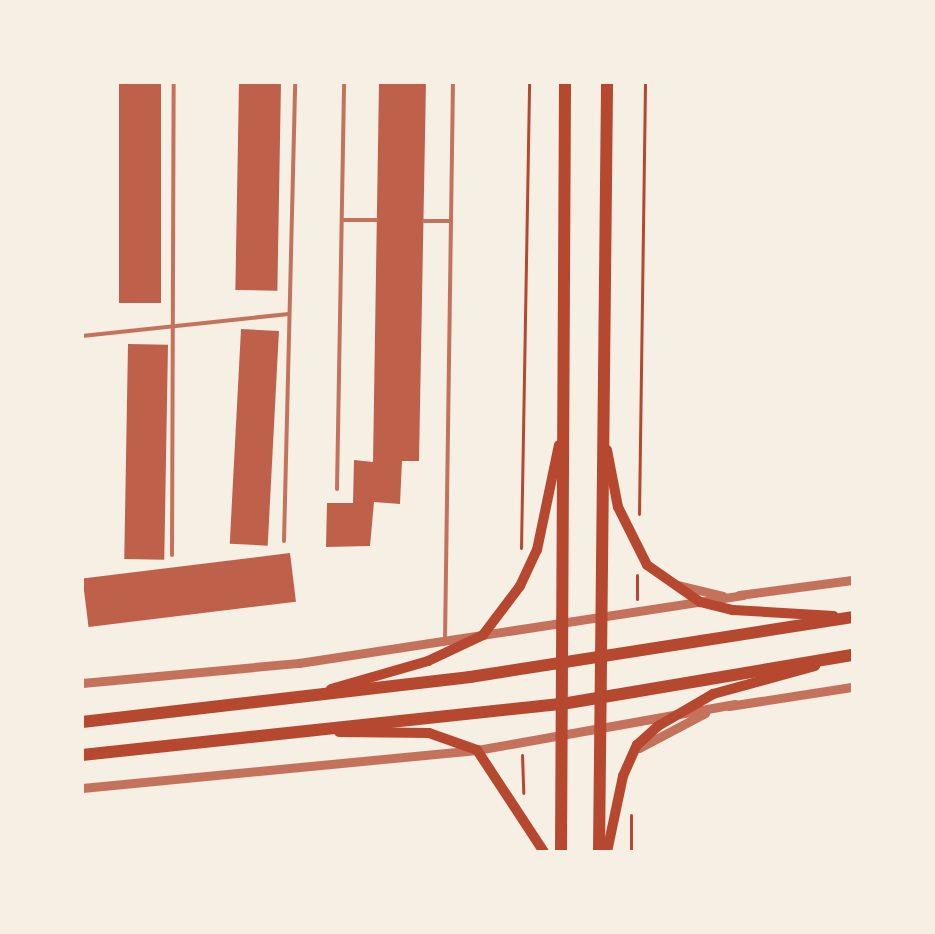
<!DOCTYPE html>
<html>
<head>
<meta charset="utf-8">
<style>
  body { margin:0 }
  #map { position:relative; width:935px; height:934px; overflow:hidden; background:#f6efe4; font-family:"Varela Round",sans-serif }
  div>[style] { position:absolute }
  .building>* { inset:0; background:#bf614a; transform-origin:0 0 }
  .path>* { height:3px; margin:-1.5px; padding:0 1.5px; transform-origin:1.5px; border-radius:1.5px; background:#b5482f }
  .service>* { height:4px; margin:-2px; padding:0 2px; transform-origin:2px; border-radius:2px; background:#c5725c }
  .tertiary>* { height:9px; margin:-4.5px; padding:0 4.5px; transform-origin:4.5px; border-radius:4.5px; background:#c5725c }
  .secondary>* { height:10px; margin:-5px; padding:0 5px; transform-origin:5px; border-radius:5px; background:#b5482f }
  .primary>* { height:12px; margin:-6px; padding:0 6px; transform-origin:6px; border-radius:6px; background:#b5482f }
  span { translate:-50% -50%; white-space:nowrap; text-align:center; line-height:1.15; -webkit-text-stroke:5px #f6efe4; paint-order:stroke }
  .frame { position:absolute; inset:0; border:84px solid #f6efe4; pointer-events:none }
</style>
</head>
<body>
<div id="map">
  <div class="building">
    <i style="left:119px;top:82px;width:42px;height:221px"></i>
    <i style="left:239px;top:82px;width:42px;height:208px;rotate:1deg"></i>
    <i style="clip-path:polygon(379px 82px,426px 82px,419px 461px,402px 461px,400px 504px,374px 502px,370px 546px,326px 547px,327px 503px,353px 503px,354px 460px,373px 462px)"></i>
    <i style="left:241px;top:329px;width:38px;height:215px;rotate:3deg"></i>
    <i style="left:128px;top:344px;width:40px;height:215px;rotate:1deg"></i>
    <i style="left:290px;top:553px;width:49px;height:209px;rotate:83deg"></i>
  </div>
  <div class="path">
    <i style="left:639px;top:514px;width:432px;rotate:-89.2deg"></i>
    <i style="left:521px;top:548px;width:466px;rotate:-89deg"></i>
    <i style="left:637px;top:599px;width:24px;rotate:-90deg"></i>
    <i style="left:522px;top:755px;width:38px;rotate:88deg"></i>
    <i style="left:631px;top:852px;width:37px;rotate:-90deg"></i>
  </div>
  <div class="service">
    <i style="left:342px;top:220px;width:35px"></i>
    <i style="left:424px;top:221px;width:27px"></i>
    <i style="left:82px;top:336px;width:208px;rotate:-6.1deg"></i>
    <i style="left:337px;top:489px;width:407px;rotate:-89deg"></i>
    <i style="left:284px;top:541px;width:459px;rotate:-88.6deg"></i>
    <i style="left:172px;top:555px;width:473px;rotate:-89.8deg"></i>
    <i style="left:445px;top:640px;width:558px;rotate:-89.18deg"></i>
  </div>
  <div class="tertiary">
    <i style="left:678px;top:585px;width:46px;rotate:13.7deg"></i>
    <i style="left:739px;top:595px;width:114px;rotate:-7.6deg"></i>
    <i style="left:82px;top:683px;width:218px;rotate:-5.3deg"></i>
    <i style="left:299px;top:663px;width:449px;rotate:-8.7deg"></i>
    <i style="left:729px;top:706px;width:124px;rotate:-8.8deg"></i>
    <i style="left:639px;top:748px;width:75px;rotate:-27.9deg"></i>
    <i style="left:82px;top:788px;width:397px;rotate:-5.5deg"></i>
    <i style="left:477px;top:750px;width:262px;rotate:-10.1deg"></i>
  </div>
  <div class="secondary">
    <i style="left:607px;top:450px;width:58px;rotate:79.1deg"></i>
    <i style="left:618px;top:507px;width:65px;rotate:63.4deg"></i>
    <i style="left:647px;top:565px;width:65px;rotate:34.9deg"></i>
    <i style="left:700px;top:602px;width:34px;rotate:14deg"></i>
    <i style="left:733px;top:610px;width:101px;rotate:3.4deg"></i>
    <i style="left:331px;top:689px;width:101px;rotate:-16.1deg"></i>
    <i style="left:428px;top:661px;width:61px;rotate:-25.3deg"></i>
    <i style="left:483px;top:635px;width:61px;rotate:-52.9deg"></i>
    <i style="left:520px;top:586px;width:40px;rotate:-65deg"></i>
    <i style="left:537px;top:550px;width:107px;rotate:-78.2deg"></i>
    <i style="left:339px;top:732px;width:90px;rotate:0.6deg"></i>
    <i style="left:429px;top:733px;width:51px;rotate:19.5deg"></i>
    <i style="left:477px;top:750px;width:122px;rotate:56.7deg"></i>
    <i style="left:607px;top:852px;width:78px;rotate:-78.1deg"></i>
    <i style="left:623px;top:776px;width:34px;rotate:-66deg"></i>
    <i style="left:637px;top:745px;width:28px;rotate:-42deg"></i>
    <i style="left:658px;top:726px;width:64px;rotate:-30.2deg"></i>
    <i style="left:713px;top:694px;width:106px;rotate:-15.4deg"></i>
  </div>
  <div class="primary">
    <i style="left:82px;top:722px;width:391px;rotate:-6.6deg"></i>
    <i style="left:470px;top:677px;width:387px;rotate:-8.9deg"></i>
    <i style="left:82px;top:755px;width:483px;rotate:-6.1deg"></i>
    <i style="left:562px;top:704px;width:294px;rotate:-9.6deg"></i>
    <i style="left:561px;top:852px;width:770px;rotate:-89.7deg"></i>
    <i style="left:599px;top:852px;width:770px;rotate:-89.4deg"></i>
  </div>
  <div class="frame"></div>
</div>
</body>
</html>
